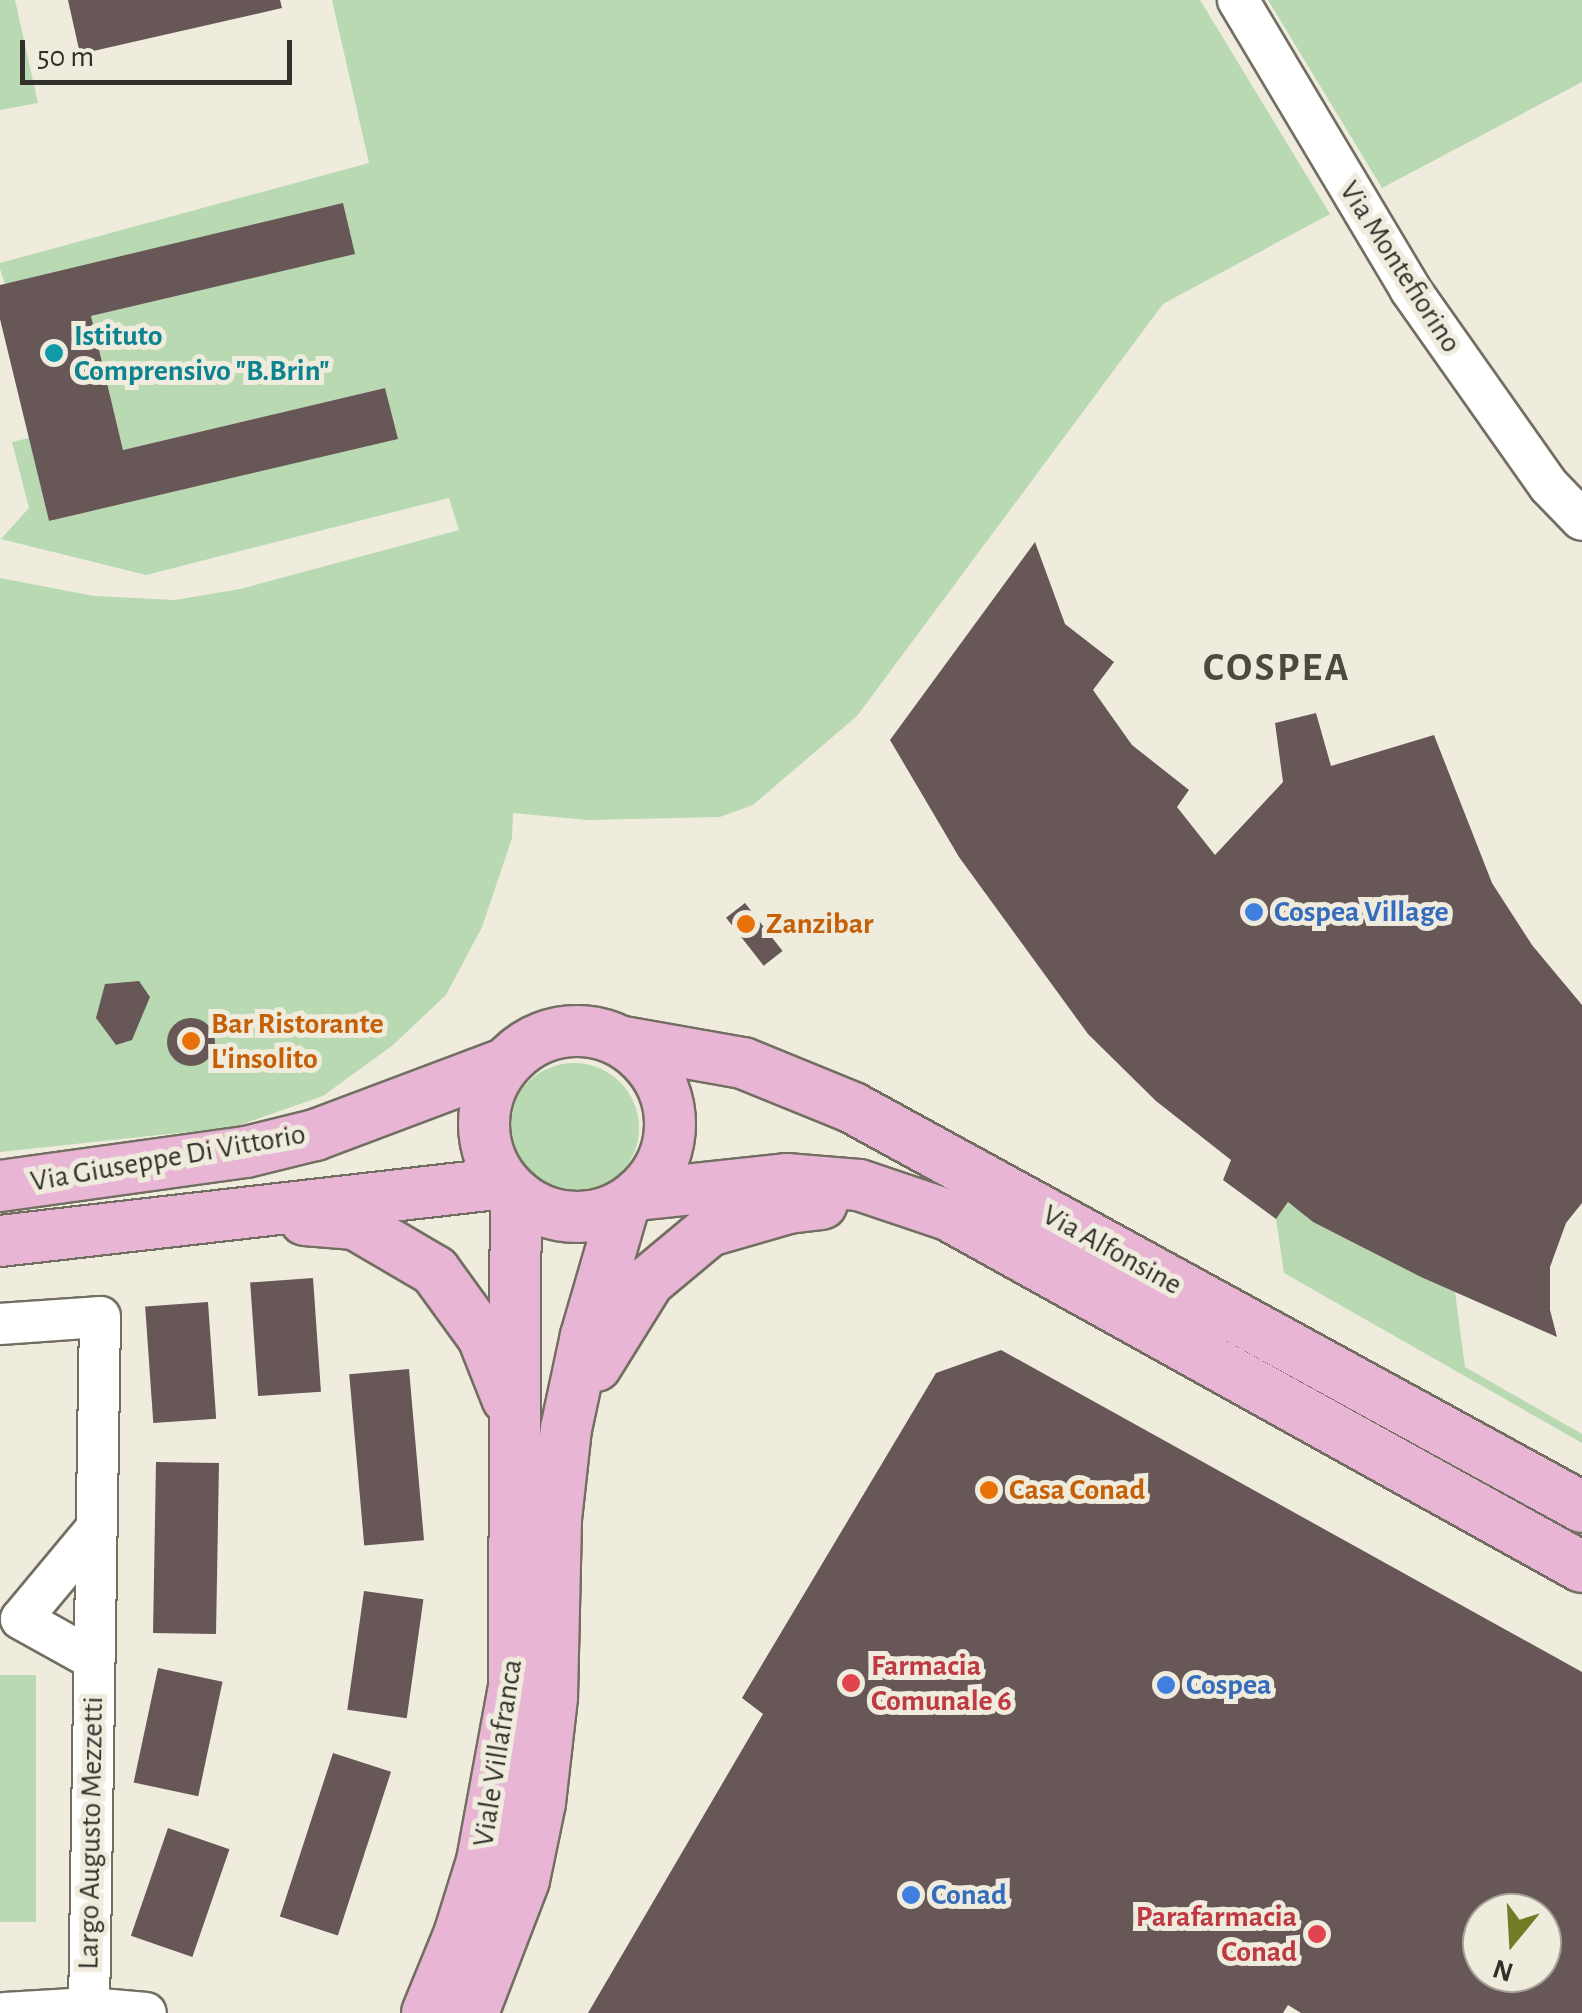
<!DOCTYPE html>
<html>
<head>
<meta charset="utf-8">
<style>
  body { margin:0 }
  #map { position:relative; width:1582px; height:2013px; overflow:hidden; background:#efecde; font-family:"Alegreya Sans",sans-serif }
  div>[style] { position:absolute }
  .green>* { inset:0; background:#b8d9b1; transform-origin:0 0 }
  .round { border-radius:50% }
  .building>* { inset:0; background:#675857; transform-origin:0 0 }
  .roads { filter:drop-shadow(2px 0 #726f62) drop-shadow(-2px 0 #726f62) drop-shadow(0 2px #726f62) drop-shadow(0 -2px #726f62) }
  .minor>* { height:40px; margin:-20px; padding:0 20px; transform-origin:20px; border-radius:20px; background:#fff }
  .major>* { height:50px; margin:-25px; padding:0 25px; transform-origin:25px; border-radius:25px; background:#e8b6d4 }
  .major>.ring { margin:-25px; padding:0; box-sizing:content-box; background:none; border:50px solid #e8b6d4; border-radius:50% }
  .dots>* { width:28px; height:28px; translate:-50% -50%; box-sizing:border-box; border:5px solid #efecde; border-radius:50% }
  span { translate:-50% -50%; white-space:nowrap; text-align:center; line-height:1.15; -webkit-text-stroke:10px #efecde; paint-order:stroke }
  .street-label { font-size:30px; color:#31302a }
  .culture-label { font-size:30px; color:#0d838f; font-weight:700 }
  .left { translate:0 -50%; text-align:left }
  .shop-label { font-size:30px; color:#366cbe; font-weight:700 }
  .food-label { font-size:30px; color:#c56008; font-weight:700 }
  .health-label { font-size:30px; color:#be3a42; font-weight:700 }
  .right { translate:-100% -50%; text-align:right }
  .district-label { font-size:40px; color:#4c4a3e; font-weight:700; letter-spacing:2.5px }
  .north { position:absolute; left:1462px; top:1893px; width:100px; height:100px; box-sizing:border-box; background:#efecde; border:2px solid #a3a196; border-radius:50%; rotate:198deg; font-size:28px; font-weight:700; line-height:40px; text-align:center; color:#31302a }
  .north::after { content:''; display:block; margin:auto; width:35px; height:45px; background:#727b26; clip-path:polygon(50% 0,100% 100%,50% 72%,0 100%) }
  .scale { position:absolute; left:20px; top:40px; width:272px; height:45px; box-sizing:border-box; border:5px solid #31302a; border-top:0; padding-left:12px; font-size:30px; line-height:35px; white-space:nowrap; color:#31302a; -webkit-text-stroke:8px #efecde; paint-order:stroke }
</style>
</head>
<body>
<div id="map">
  <div class="green">
    <i style="clip-path:polygon(0 0,15px 0,38px 103px,0 110px)"></i>
    <i style="clip-path:polygon(332px 0,1200px 0,1330px 214px,1163px 304px,857px 716px,753px 805px,720px 817px,588px 820px,513px 813px,512px 838px,482px 927px,446px 995px,393px 1045px,323px 1096px,234px 1127px,0 1152px,0 578px,94px 596px,175px 600px,240px 589px,459px 530px,449px 498px,146px 575px,1px 539px,29px 508px,12px 442px,29px 438px,49px 521px,397px 438px,385px 388px,123px 450px,91px 316px,354px 254px,343px 204px,5px 284px,0 269px,0 263px,369px 163px)"></i>
    <i style="clip-path:polygon(1268px 0,1582px 0,1582px 82px,1382px 188px)"></i>
    <i class="round" style="left:509px;top:1063px;width:130px;height:130px"></i>
    <i style="clip-path:polygon(1288px 1202px,1313px 1222px,1455px 1292px,1465px 1367px,1582px 1434px,1582px 1443px,1284px 1273px,1276px 1219px)"></i>
    <i style="left:0;top:1675px;width:36px;height:247px"></i>
  </div>
  <div class="building">
    <i style="clip-path:polygon(68px 0,280px 0,282px 8px,80px 54px)"></i>
    <i style="clip-path:polygon(343px 203px,355px 254px,91px 316px,123px 450px,385px 388px,398px 439px,49px 521px,0 319px,0 285px)"></i>
    <i style="clip-path:polygon(1035px 542px,1065px 624px,1114px 662px,1093px 690px,1132px 745px,1189px 790px,1177px 807px,1215px 855px,1283px 782px,1275px 723px,1316px 713px,1331px 766px,1434px 735px,1492px 883px,1532px 945px,1582px 1005px,1582px 1203px,1566px 1223px,1550px 1267px,1550px 1310px,1557px 1337px,1421px 1277px,1313px 1222px,1288px 1202px,1276px 1219px,1223px 1180px,1231px 1160px,1156px 1101px,1088px 1034px,959px 857px,890px 740px)"></i>
    <i style="left:745px;top:903px;width:61px;height:24px;rotate:52deg"></i>
    <i style="clip-path:polygon(139px 981px,150px 997px,132px 1040px,116px 1045px,96px 1018px,105px 984px)"></i>
    <i class="round" style="left:167px;top:1018px;width:48px;height:48px"></i>
    <i style="left:313px;top:1278px;width:114px;height:63px;rotate:86deg"></i>
    <i style="left:208px;top:1302px;width:117px;height:63px;rotate:86deg"></i>
    <i style="clip-path:polygon(evenodd,1001px 1350px,1582px 1672px,1582px 2013px,1301px 2013px,1288px 2005px,1283px 2013px,588px 2013px,763px 1714px,742px 1698px,936px 1373px,1001px 1350px,1482px 1913px,1542px 1913px,1542px 1973px,1482px 1973px,1482px 1913px)"></i>
    <i style="left:409px;top:1369px;width:172px;height:60px;rotate:85deg"></i>
    <i style="left:156px;top:1462px;width:63px;height:171px;rotate:1deg"></i>
    <i style="left:364px;top:1591px;width:60px;height:120px;rotate:8deg"></i>
    <i style="left:158px;top:1668px;width:66px;height:117px;rotate:12deg"></i>
    <i style="left:333px;top:1753px;width:61px;height:172px;rotate:18deg"></i>
    <i style="left:168px;top:1828px;width:65px;height:114px;rotate:19deg"></i>
  </div>
  <div class="roads">
    <div class="minor">
      <i style="left:1238px;top:0;width:336px;rotate:59.2deg"></i>
      <i style="left:1410px;top:289px;width:241px;rotate:54.8deg"></i>
      <i style="left:1549px;top:486px;width:47px;rotate:45.9deg"></i>
      <i style="left:0;top:1324px;width:100px;rotate:-4deg"></i>
      <i style="left:100px;top:1317px;width:691px;rotate:90.91deg"></i>
      <i style="left:21px;top:1619px;width:117px;rotate:-50.2deg"></i>
      <i style="left:21px;top:1619px;width:82px;rotate:29.1deg"></i>
      <i style="left:5px;top:2013px;width:84px;rotate:-3.4deg"></i>
      <i style="left:89px;top:2008px;width:57px;rotate:5deg"></i>
    </div>
    <div class="major">
      <i class="ring" style="left:484px;top:1031px;width:136px;height:136px"></i>
      <i style="left:624px;top:1042px;width:121px;rotate:10deg"></i>
      <i style="left:743px;top:1063px;width:119px;rotate:22.2deg"></i>
      <i style="left:853px;top:1108px;width:831px;rotate:28.69deg"></i>
      <i style="left:0;top:1186px;width:248px;rotate:-7.9deg"></i>
      <i style="left:246px;top:1152px;width:71px;rotate:-13.8deg"></i>
      <i style="left:315px;top:1135px;width:202px;rotate:-20.6deg"></i>
      <i style="left:637px;top:1195px;width:150px;rotate:-6.1deg"></i>
      <i style="left:786px;top:1179px;width:73px;rotate:4.7deg"></i>
      <i style="left:859px;top:1185px;width:94px;rotate:18.6deg"></i>
      <i style="left:948px;top:1215px;width:725px;rotate:29.04deg"></i>
      <i style="left:305px;top:1220px;width:50px;rotate:4.6deg"></i>
      <i style="left:355px;top:1224px;width:93px;rotate:30.4deg"></i>
      <i style="left:435px;top:1271px;width:82px;rotate:54deg"></i>
      <i style="left:483px;top:1337px;width:66px;rotate:68.5deg"></i>
      <i style="left:0;top:1241px;width:507px;rotate:-6.56deg"></i>
      <i style="left:596px;top:1366px;width:100px;rotate:-58.1deg"></i>
      <i style="left:649px;top:1281px;width:78px;rotate:-39.8deg"></i>
      <i style="left:709px;top:1231px;width:82px;rotate:-16.2deg"></i>
      <i style="left:788px;top:1208px;width:34px;rotate:-7deg"></i>
      <i style="left:427px;top:2013px;width:84px;rotate:-67.7deg"></i>
      <i style="left:459px;top:1935px;width:77px;rotate:-72.7deg"></i>
      <i style="left:482px;top:1861px;width:177px;rotate:-79.6deg"></i>
      <i style="left:514px;top:1687px;width:492px;rotate:-89.8deg"></i>
      <i style="left:473px;top:2013px;width:142px;rotate:-69deg"></i>
      <i style="left:524px;top:1880px;width:79px;rotate:-78.3deg"></i>
      <i style="left:540px;top:1803px;width:107px;rotate:-83.5deg"></i>
      <i style="left:552px;top:1697px;width:178px;rotate:-88.7deg"></i>
      <i style="left:556px;top:1519px;width:91px;rotate:-83.7deg"></i>
      <i style="left:566px;top:1429px;width:95px;rotate:-77.9deg"></i>
      <i style="left:586px;top:1336px;width:136px;rotate:-73.8deg"></i>
    </div>
  </div>
  <div class="dots">
    <i style="left:54px;top:353px;background:#0f9aa8"></i>
    <i style="left:1254px;top:912px;background:#3f7fe0"></i>
    <i style="left:746px;top:924px;background:#e8710a"></i>
    <i style="left:191px;top:1041px;background:#e8710a"></i>
    <i style="left:989px;top:1490px;background:#e8710a"></i>
    <i style="left:851px;top:1683px;background:#e0444e"></i>
    <i style="left:1166px;top:1685px;background:#3f7fe0"></i>
    <i style="left:911px;top:1895px;background:#3f7fe0"></i>
    <i style="left:1317px;top:1934px;background:#e0444e"></i>
  </div>
  <div class="street-label">
    <span style="left:1400px;top:267px;rotate:57deg">Via Montefiorino</span>
    <span style="left:168px;top:1158px;rotate:-10deg">Via Giuseppe Di Vittorio</span>
    <span style="left:1112px;top:1250px;rotate:29deg">Via Alfonsine</span>
    <span style="left:498px;top:1753px;rotate:-81deg">Viale Villafranca</span>
    <span style="left:91px;top:1833px;rotate:-89deg">Largo Augusto Mezzetti</span>
  </div>
  <div class="culture-label">
    <span class="left" style="left:74px;top:353px">Istituto<br>Comprensivo "B.Brin"</span>
  </div>
  <div class="shop-label">
    <span class="left" style="left:1274px;top:912px">Cospea Village</span>
    <span class="left" style="left:1186px;top:1685px">Cospea</span>
    <span class="left" style="left:931px;top:1895px">Conad</span>
  </div>
  <div class="food-label">
    <span class="left" style="left:766px;top:924px">Zanzibar</span>
    <span class="left" style="left:211px;top:1041px">Bar Ristorante<br>L'insolito</span>
    <span class="left" style="left:1009px;top:1490px">Casa Conad</span>
  </div>
  <div class="health-label">
    <span class="left" style="left:871px;top:1683px">Farmacia<br>Comunale 6</span>
    <span class="right" style="left:1297px;top:1934px">Parafarmacia<br>Conad</span>
  </div>
  <div class="district-label">
    <span style="left:1277px;top:668px">COSPEA</span>
  </div>
  <div class="north">N</div>
  <div class="scale">50 m</div>
</div>
</body>
</html>
